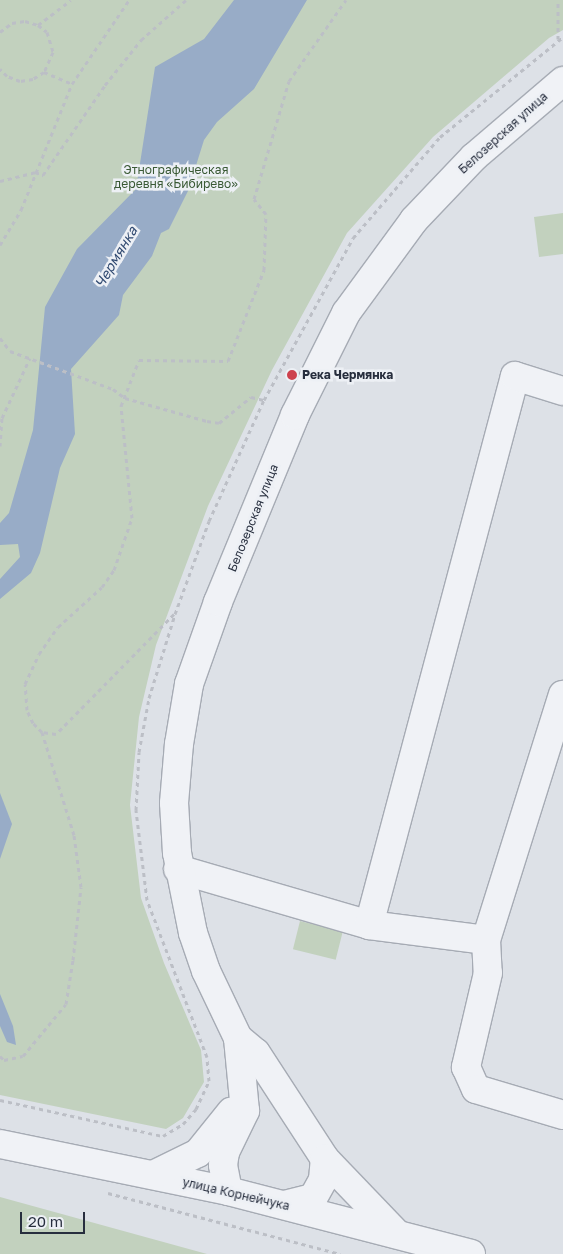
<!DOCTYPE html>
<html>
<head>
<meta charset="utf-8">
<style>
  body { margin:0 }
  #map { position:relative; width:563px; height:1254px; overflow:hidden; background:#dde1e7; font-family:"Golos Text",sans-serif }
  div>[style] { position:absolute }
  .green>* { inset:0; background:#c2d1be; transform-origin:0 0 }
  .water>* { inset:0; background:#98acc7 }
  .path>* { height:3px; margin-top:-1.5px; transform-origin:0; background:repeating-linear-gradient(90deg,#bcbfc6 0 4px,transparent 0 8px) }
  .roads { filter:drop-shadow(1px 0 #a6abb4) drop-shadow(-1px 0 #a6abb4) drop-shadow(0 1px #a6abb4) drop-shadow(0 -1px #a6abb4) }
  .minor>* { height:28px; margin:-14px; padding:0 14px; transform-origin:14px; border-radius:14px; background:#f0f2f6 }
  .dots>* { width:14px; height:14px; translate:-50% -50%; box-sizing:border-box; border:2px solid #edf0f5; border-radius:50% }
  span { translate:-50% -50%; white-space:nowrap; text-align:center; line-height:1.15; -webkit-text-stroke:5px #edf0f5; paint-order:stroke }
  .street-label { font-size:12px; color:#272e3e }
  .park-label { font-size:12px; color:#395934 }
  .poi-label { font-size:12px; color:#272e3e; font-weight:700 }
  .left { translate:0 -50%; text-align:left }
  .water-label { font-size:14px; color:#314a71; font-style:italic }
  .scale { position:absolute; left:20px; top:1212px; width:65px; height:22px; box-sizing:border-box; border:2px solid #272e3e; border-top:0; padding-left:6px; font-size:15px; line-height:18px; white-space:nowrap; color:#272e3e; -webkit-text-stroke:4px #edf0f5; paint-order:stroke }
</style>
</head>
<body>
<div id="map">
  <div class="green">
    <i style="clip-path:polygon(0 0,563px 0,563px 30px,549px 38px,433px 137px,347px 233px,272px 370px,208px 506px,156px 645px,139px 717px,130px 805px,141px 898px,164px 963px,201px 1050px,204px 1082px,183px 1118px,166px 1129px,0 1095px)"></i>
    <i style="clip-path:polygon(563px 213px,563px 254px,539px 257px,534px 217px)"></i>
    <i style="left:300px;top:921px;width:44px;height:29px;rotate:14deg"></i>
    <i style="clip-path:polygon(0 1197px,207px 1254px,0 1254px)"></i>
  </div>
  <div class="water">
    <i style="clip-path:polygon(234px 0,307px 0,254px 89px,217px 122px,204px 140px,188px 191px,169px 229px,161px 233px,152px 256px,123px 295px,119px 315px,71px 369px,75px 434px,60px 468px,40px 553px,31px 573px,0 599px,0 579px,20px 557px,18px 544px,0 545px,0 523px,9px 513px,33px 430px,45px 307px,77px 249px,136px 189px,155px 67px,204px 39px)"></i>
    <i style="clip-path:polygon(0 793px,12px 824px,0 859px)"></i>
    <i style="clip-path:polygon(0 994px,13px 1026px,16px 1045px,7px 1042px,0 1026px)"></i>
  </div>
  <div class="path">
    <i style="left:38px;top:25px;width:41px;rotate:-37.1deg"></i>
    <i style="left:0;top:32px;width:15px;rotate:-37deg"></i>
    <i style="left:12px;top:23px;width:13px;rotate:-9deg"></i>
    <i style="left:25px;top:21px;width:14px;rotate:17deg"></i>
    <i style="left:38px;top:25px;width:11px;rotate:38deg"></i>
    <i style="left:47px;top:32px;width:21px;rotate:73deg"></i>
    <i style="left:53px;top:52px;width:22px;rotate:114deg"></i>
    <i style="left:44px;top:72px;width:13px;rotate:148deg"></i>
    <i style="left:33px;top:79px;width:13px;rotate:171deg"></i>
    <i style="left:20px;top:81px;width:14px;rotate:-159deg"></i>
    <i style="left:7px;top:76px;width:10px;rotate:-135deg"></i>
    <i style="left:558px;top:39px;width:39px;rotate:-90deg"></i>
    <i style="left:44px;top:72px;width:30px;rotate:23deg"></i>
    <i style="left:0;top:181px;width:36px;rotate:-14deg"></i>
    <i style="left:35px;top:172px;width:9px;rotate:21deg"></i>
    <i style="left:43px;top:175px;width:109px;rotate:-55.4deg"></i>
    <i style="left:105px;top:85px;width:58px;rotate:-51.3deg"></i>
    <i style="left:141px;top:40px;width:60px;rotate:-41.6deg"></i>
    <i style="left:0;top:245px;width:41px;rotate:-59deg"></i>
    <i style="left:21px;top:210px;width:136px;rotate:-68deg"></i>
    <i style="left:72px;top:84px;width:102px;rotate:-55.8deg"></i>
    <i style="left:0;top:338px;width:16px;rotate:52deg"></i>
    <i style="left:10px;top:351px;width:110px;rotate:20.3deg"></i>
    <i style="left:113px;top:389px;width:15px;rotate:37deg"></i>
    <i style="left:125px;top:398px;width:85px;rotate:15.7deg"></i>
    <i style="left:207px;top:421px;width:12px;rotate:9deg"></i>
    <i style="left:219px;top:423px;width:41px;rotate:-39.1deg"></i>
    <i style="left:251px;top:397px;width:13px;rotate:13deg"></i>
    <i style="left:0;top:446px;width:28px;rotate:-86deg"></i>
    <i style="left:2px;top:418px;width:66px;rotate:-65deg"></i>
    <i style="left:174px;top:614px;width:168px;rotate:134.5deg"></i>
    <i style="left:56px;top:734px;width:14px;rotate:-172deg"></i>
    <i style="left:42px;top:732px;width:13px;rotate:-135deg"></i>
    <i style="left:33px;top:723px;width:14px;rotate:-115deg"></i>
    <i style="left:27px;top:710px;width:26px;rotate:-94deg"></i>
    <i style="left:25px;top:684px;width:33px;rotate:-65deg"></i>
    <i style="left:39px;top:654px;width:33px;rotate:-55deg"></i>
    <i style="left:58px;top:627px;width:59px;rotate:-42.3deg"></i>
    <i style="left:102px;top:587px;width:21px;rotate:-55deg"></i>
    <i style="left:114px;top:570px;width:55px;rotate:-70.9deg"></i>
    <i style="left:132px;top:518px;width:113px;rotate:-95.6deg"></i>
    <i style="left:121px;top:406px;width:49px;rotate:-68.6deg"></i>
    <i style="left:139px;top:360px;width:89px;rotate:0.6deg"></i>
    <i style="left:228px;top:361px;width:98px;rotate:-68.4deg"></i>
    <i style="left:264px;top:270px;width:56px;rotate:-88deg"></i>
    <i style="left:266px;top:214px;width:19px;rotate:-129deg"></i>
    <i style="left:254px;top:199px;width:123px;rotate:-73.5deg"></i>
    <i style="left:289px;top:81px;width:99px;rotate:-54.9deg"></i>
    <i style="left:0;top:1056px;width:6px;rotate:45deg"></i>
    <i style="left:4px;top:1060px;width:19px;rotate:-12deg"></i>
    <i style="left:23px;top:1056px;width:67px;rotate:-50.4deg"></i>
    <i style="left:66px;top:1004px;width:45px;rotate:-81deg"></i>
    <i style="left:73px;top:960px;width:73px;rotate:-83.7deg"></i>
    <i style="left:81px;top:887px;width:52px;rotate:-97.7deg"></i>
    <i style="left:74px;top:835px;width:108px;rotate:-107.3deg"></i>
    <i style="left:0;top:1100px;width:167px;rotate:12.5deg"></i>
    <i style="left:163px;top:1136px;width:23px;rotate:-31deg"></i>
    <i style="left:183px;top:1124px;width:20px;rotate:-49deg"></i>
    <i style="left:196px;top:1109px;width:31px;rotate:-65deg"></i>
    <i style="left:209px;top:1081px;width:24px;rotate:-95deg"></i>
    <i style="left:207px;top:1057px;width:168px;rotate:-110.9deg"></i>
    <i style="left:147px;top:900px;width:91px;rotate:-97deg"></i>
    <i style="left:136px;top:810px;width:58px;rotate:-87deg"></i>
    <i style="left:139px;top:752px;width:55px;rotate:-79.5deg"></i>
    <i style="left:149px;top:698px;width:88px;rotate:-72.8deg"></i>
    <i style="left:175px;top:614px;width:99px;rotate:-69.9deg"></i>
    <i style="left:209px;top:521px;width:133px;rotate:-65.6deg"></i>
    <i style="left:264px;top:400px;width:185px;rotate:-61.2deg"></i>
    <i style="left:353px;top:238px;width:133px;rotate:-49.3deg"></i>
    <i style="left:440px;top:137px;width:159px;rotate:-39.1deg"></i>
    <i style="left:108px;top:1193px;width:240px;rotate:14.7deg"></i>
  </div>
  <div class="roads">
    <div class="minor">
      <i style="left:178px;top:869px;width:199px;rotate:16.3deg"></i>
      <i style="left:369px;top:925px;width:568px;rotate:-75.11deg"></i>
      <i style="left:515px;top:376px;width:50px;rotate:17.4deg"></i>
      <i style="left:369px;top:925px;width:118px;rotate:7.3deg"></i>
      <i style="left:486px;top:940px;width:257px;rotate:-72.6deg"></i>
      <i style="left:486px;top:940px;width:33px;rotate:87deg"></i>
      <i style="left:488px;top:973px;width:97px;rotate:103.2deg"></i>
      <i style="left:466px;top:1067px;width:24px;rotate:66deg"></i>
      <i style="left:476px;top:1089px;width:91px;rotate:16.6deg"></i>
      <i style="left:238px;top:1038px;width:23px;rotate:40deg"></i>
      <i style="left:256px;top:1053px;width:126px;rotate:56.9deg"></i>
      <i style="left:325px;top:1159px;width:104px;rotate:46.2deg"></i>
      <i style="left:0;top:1144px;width:233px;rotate:11.6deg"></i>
      <i style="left:228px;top:1191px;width:251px;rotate:14.5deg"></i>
      <i style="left:153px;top:1175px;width:50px;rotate:-26.1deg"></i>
      <i style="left:198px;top:1153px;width:53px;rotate:-51.2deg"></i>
      <i style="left:228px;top:1191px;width:26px;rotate:-101deg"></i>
      <i style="left:223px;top:1165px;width:13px;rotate:-81deg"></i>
      <i style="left:225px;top:1152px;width:46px;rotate:-64deg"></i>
      <i style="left:245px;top:1111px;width:73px;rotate:-95.5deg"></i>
      <i style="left:238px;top:1038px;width:74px;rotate:-115.5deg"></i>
      <i style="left:206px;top:971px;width:40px;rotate:-108.9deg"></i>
      <i style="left:193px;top:933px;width:82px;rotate:-101.3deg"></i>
      <i style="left:177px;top:853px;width:50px;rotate:-93.4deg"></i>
      <i style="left:174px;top:803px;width:59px;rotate:-85.2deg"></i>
      <i style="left:179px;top:744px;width:61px;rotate:-80.5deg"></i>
      <i style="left:189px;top:684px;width:87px;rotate:-70.5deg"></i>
      <i style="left:218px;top:602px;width:202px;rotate:-67.6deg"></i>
      <i style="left:295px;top:415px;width:114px;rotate:-63.4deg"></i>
      <i style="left:346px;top:313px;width:115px;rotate:-53.8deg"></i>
      <i style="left:414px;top:220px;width:87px;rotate:-46.4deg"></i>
      <i style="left:474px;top:157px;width:117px;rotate:-40.5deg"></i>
      <i style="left:284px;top:1205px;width:30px;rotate:-14deg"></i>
      <i style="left:313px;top:1198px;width:21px;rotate:-61deg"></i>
      <i style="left:323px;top:1180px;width:21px;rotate:-85deg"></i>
    </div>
  </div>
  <div class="dots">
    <i style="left:292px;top:375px;background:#cd414d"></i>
  </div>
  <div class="street-label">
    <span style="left:503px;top:133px;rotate:-42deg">Белозерская улица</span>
    <span style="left:253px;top:518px;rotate:-68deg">Белозерская улица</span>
    <span style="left:236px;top:1194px;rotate:13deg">улица Корнейчука</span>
  </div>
  <div class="park-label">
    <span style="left:176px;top:177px">Этнографическая<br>деревня «Бибирево»</span>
  </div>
  <div class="poi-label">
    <span class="left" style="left:302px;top:375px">Река Чермянка</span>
  </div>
  <div class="water-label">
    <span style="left:116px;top:257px;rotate:-59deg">Чермянка</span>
  </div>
  <div class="scale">20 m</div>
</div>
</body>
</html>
